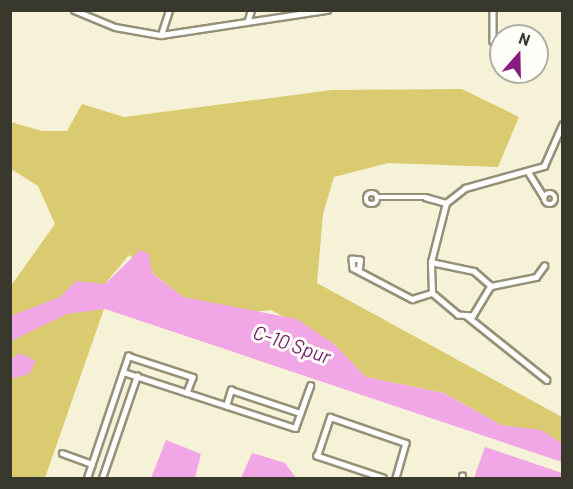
<!DOCTYPE html>
<html>
<head>
<meta charset="utf-8">
<style>
  body { margin:0 }
  #map { position:relative; width:573px; height:489px; overflow:hidden; background:#f6f2d7; font-family:Barlow,sans-serif }
  div>[style] { position:absolute }
  .green>* { inset:0; background:#dbcb70 }
  .water>* { inset:0; background:#f1a6e6 }
  .roads { filter:drop-shadow(2px 0 #959179) drop-shadow(-2px 0 #959179) drop-shadow(0 2px #959179) drop-shadow(0 -2px #959179) }
  .minor>* { height:4.5px; margin:-2.25px; padding:0 2.25px; transform-origin:2.25px; border-radius:2.25px; background:#fff }
  .minor>.ring { margin:-2.25px; padding:0; box-sizing:content-box; background:none; border:4.5px solid #fff; border-radius:50% }
  span { translate:-50% -50%; white-space:nowrap; text-align:center; line-height:1.15; -webkit-text-stroke:6px #fffef9; paint-order:stroke }
  .water-label { font-size:20px; color:#751f6e; font-style:italic }
  .frame { position:absolute; inset:0; border:12px solid #39382d; pointer-events:none }
  .north { position:absolute; left:489px; top:24px; width:60px; height:60px; box-sizing:border-box; background:#fffef9; border:2px solid #b0afa7; border-radius:50%; rotate:20deg; font-size:16px; font-weight:700; line-height:24px; text-align:center; color:#39382d }
  .north::after { content:''; display:block; margin:auto; width:21px; height:27px; background:#8a1c81; clip-path:polygon(50% 0,100% 100%,50% 72%,0 100%) }
</style>
</head>
<body>
<div id="map">
  <div class="green">
    <i style="clip-path:polygon(462px 89px,519px 117px,498px 167px,388px 163px,334px 177px,323px 214px,317px 283px,562px 417px,562px 443px,528px 429px,501px 425px,444px 393px,366px 377px,334px 344px,271px 310px,246px 313px,183px 297px,129px 255px,105px 284px,104px 309px,45px 478px,11px 478px,10px 287px,55px 224px,38px 186px,11px 169px,11px 122px,42px 131px,67px 131px,82px 104px,124px 117px,332px 90px)"></i>
  </div>
  <div class="water">
    <i style="clip-path:polygon(140px 250px,149px 254px,152px 273px,183px 297px,297px 319px,334px 344px,366px 377px,444px 393px,501px 425px,541px 430px,562px 443px,562px 462px,105px 309px,67px 314px,11px 341px,11px 316px,60px 297px,76px 281px,105px 284px)"></i>
    <i style="clip-path:polygon(20px 353px,36px 361px,29px 374px,11px 379px,11px 359px)"></i>
    <i style="clip-path:polygon(166px 440px,201px 454px,195px 478px,151px 478px)"></i>
    <i style="clip-path:polygon(485px 447px,562px 473px,562px 478px,474px 478px)"></i>
    <i style="clip-path:polygon(252px 453px,285px 463px,296px 478px,241px 478px)"></i>
  </div>
  <div class="roads">
    <div class="minor">
      <i style="left:74px;top:10px;width:44px;rotate:22.5deg"></i>
      <i style="left:115px;top:27px;width:47px;rotate:9.9deg"></i>
      <i style="left:161px;top:35px;width:168px;rotate:-8.6deg"></i>
      <i style="left:493px;top:10px;width:31px;rotate:90deg"></i>
      <i style="left:493px;top:41px;width:13px;rotate:51deg"></i>
      <i style="left:248px;top:20px;width:10px;rotate:-73deg"></i>
      <i style="left:161px;top:35px;width:26px;rotate:-72deg"></i>
      <i style="left:529px;top:173px;width:28px;rotate:58deg"></i>
      <i class="ring" style="left:544px;top:193px;width:7.5px;height:7.5px"></i>
      <i class="ring" style="left:366.5px;top:193.5px;width:6.5px;height:6.5px"></i>
      <i style="left:377px;top:197px;width:48px"></i>
      <i style="left:425px;top:197px;width:22px;rotate:16deg"></i>
      <i style="left:431px;top:262px;width:44px;rotate:11.8deg"></i>
      <i style="left:474px;top:271px;width:23px;rotate:41deg"></i>
      <i style="left:359px;top:268px;width:8px;rotate:-83deg"></i>
      <i style="left:360px;top:260px;width:8px;rotate:-173deg"></i>
      <i style="left:352px;top:259px;width:9px;rotate:84deg"></i>
      <i style="left:353px;top:268px;width:67px;rotate:27.7deg"></i>
      <i style="left:412px;top:299px;width:21px;rotate:-17deg"></i>
      <i style="left:491px;top:286px;width:35px;rotate:121deg"></i>
      <i style="left:473px;top:316px;width:15px;rotate:-176deg"></i>
      <i style="left:458px;top:315px;width:34px;rotate:-140deg"></i>
      <i style="left:432px;top:293px;width:31px;rotate:-92deg"></i>
      <i style="left:431px;top:262px;width:61px;rotate:-75.7deg"></i>
      <i style="left:446px;top:203px;width:24px;rotate:-38deg"></i>
      <i style="left:465px;top:188px;width:82px;rotate:-15.6deg"></i>
      <i style="left:544px;top:166px;width:45px;rotate:-66.3deg"></i>
      <i style="left:491px;top:286px;width:46px;rotate:-11.3deg"></i>
      <i style="left:536px;top:277px;width:14px;rotate:-54deg"></i>
      <i style="left:467px;top:316px;width:102px;rotate:38.7deg"></i>
      <i style="left:123px;top:372px;width:181px;rotate:18deg"></i>
      <i style="left:295px;top:428px;width:45px;rotate:-70.3deg"></i>
      <i style="left:226px;top:406px;width:17px;rotate:-73deg"></i>
      <i style="left:231px;top:390px;width:73px;rotate:18.4deg"></i>
      <i style="left:62px;top:453px;width:32px;rotate:20deg"></i>
      <i style="left:87px;top:478px;width:129px;rotate:-71.4deg"></i>
      <i style="left:128px;top:356px;width:68px;rotate:17.9deg"></i>
      <i style="left:193px;top:377px;width:17px;rotate:111deg"></i>
      <i style="left:102px;top:478px;width:108px;rotate:-71.1deg"></i>
      <i style="left:383px;top:478px;width:70px;rotate:-161.6deg"></i>
      <i style="left:317px;top:456px;width:41px;rotate:-71.6deg"></i>
      <i style="left:330px;top:417px;width:80px;rotate:18.9deg"></i>
      <i style="left:406px;top:443px;width:36px;rotate:106deg"></i>
      <i style="left:462px;top:478px;width:2px;rotate:-90deg"></i>
    </div>
  </div>
  <div class="water-label">
    <span style="left:292px;top:344px;rotate:19deg">C-10 Spur</span>
  </div>
  <div class="frame"></div>
  <div class="north">N</div>
</div>
</body>
</html>
